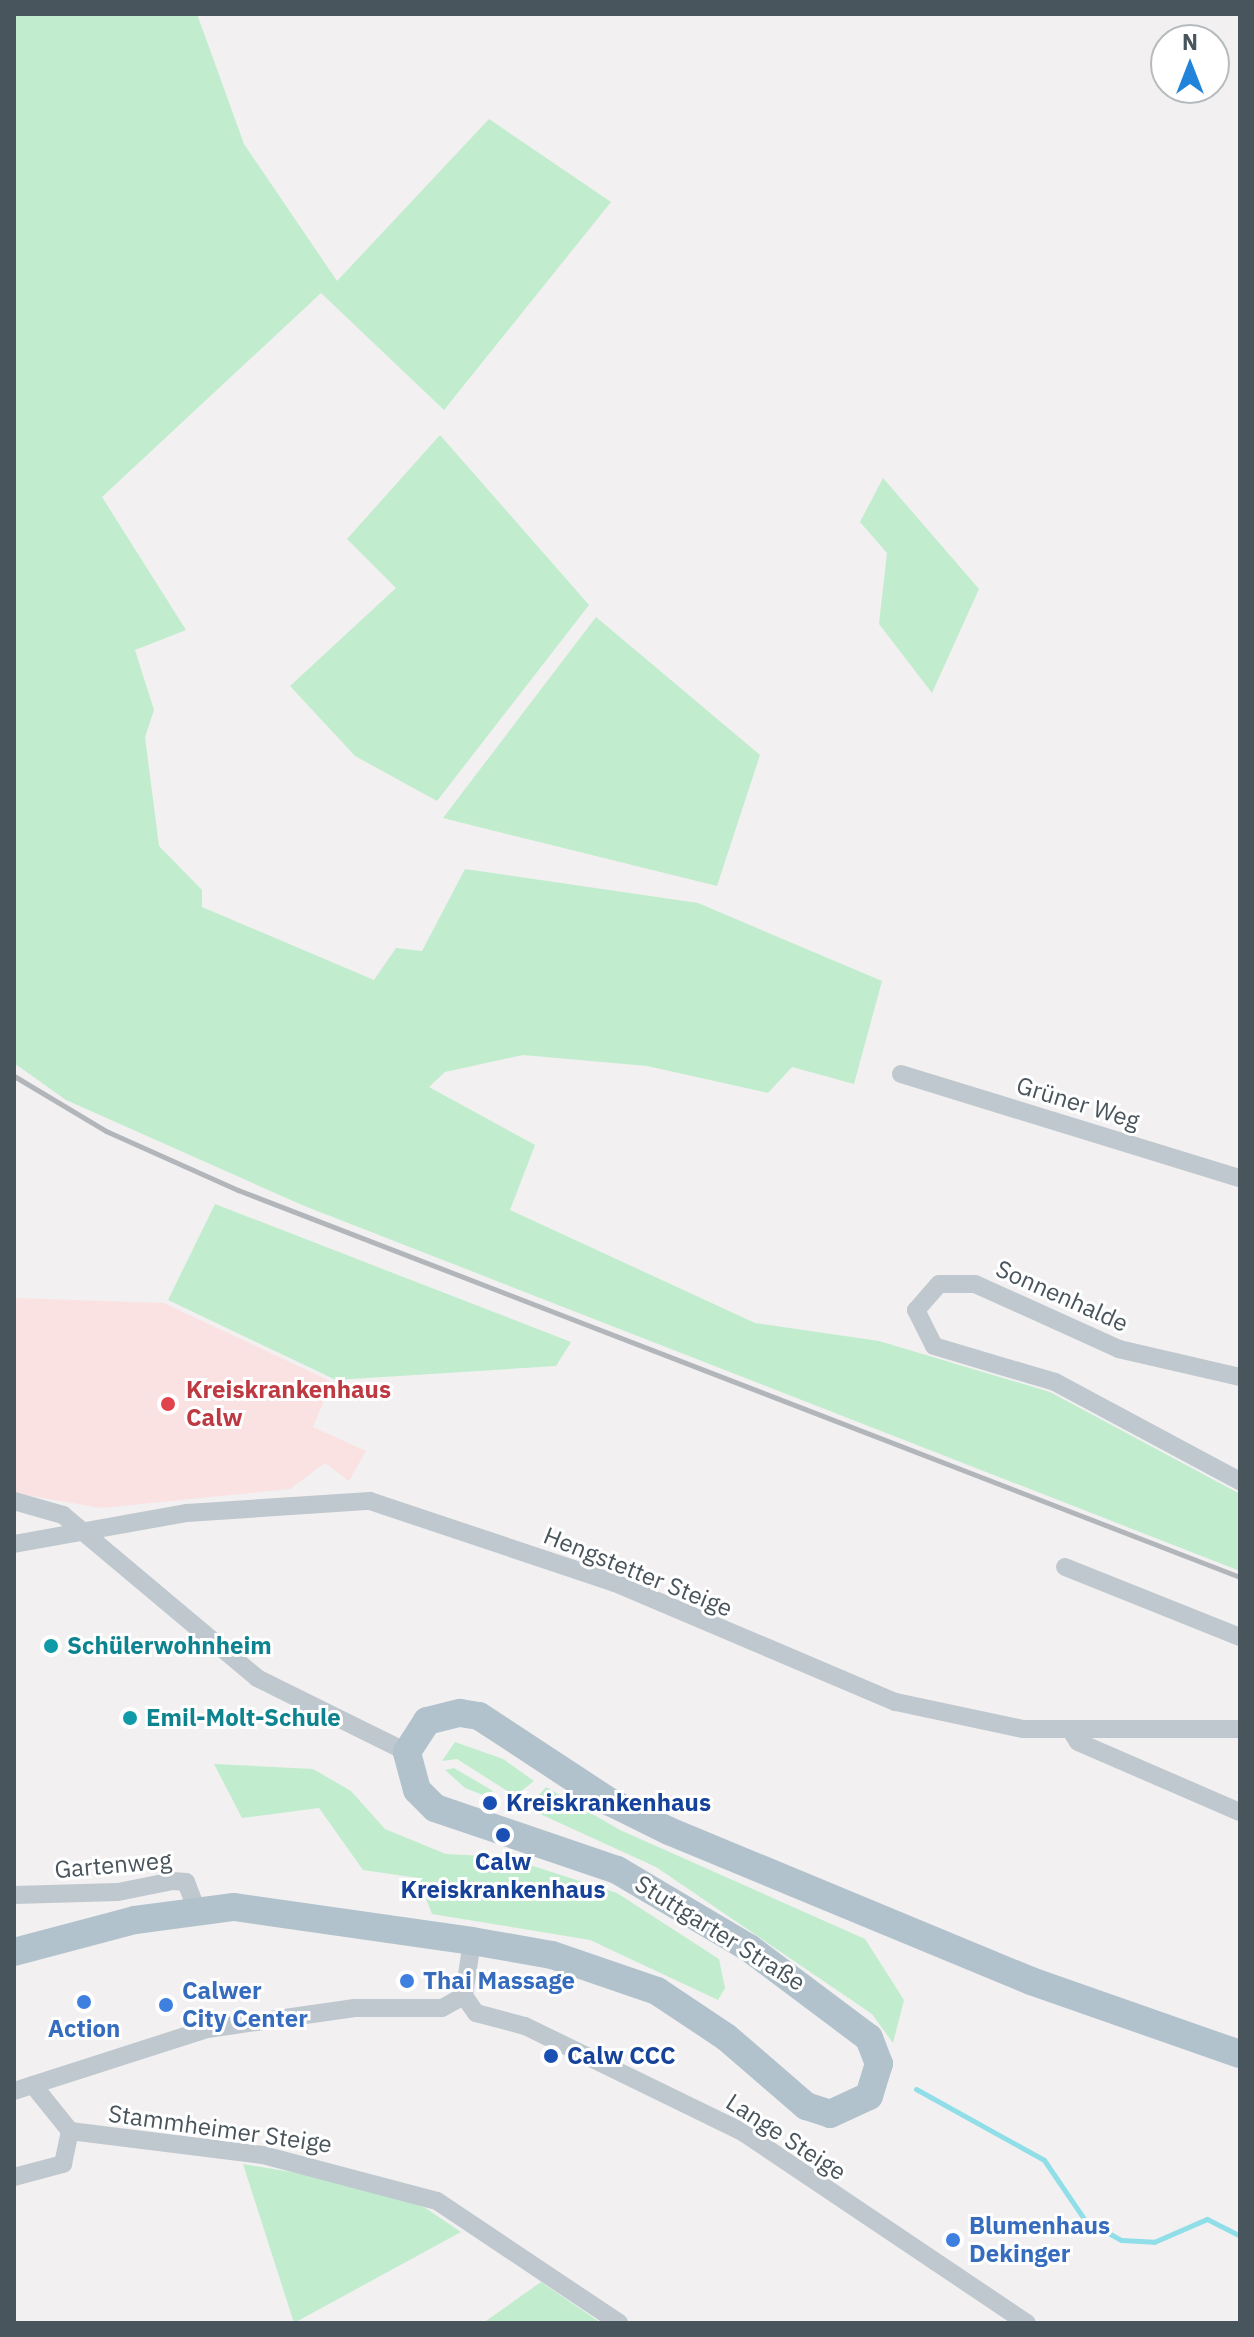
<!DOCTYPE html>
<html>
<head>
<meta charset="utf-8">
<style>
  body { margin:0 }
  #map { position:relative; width:1254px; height:2337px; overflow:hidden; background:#f2f0f0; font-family:"IBM Plex Sans",sans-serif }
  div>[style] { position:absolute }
  .medical>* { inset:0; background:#fae2e2 }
  .green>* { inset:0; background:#c1edce }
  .stream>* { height:5px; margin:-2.5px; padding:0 2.5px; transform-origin:2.5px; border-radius:2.5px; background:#90dee8 }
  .minor>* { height:18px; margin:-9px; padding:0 9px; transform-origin:9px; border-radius:9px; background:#bfc8ce }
  .primary>* { height:28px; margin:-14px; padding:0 14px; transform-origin:14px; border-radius:14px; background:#b1c2cd }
  .rail>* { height:5px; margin:-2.5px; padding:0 2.5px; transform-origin:2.5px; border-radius:2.5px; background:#b2b6ba }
  .dots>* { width:22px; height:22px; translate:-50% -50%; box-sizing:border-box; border:4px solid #fff; border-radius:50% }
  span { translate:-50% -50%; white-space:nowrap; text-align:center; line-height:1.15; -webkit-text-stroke:6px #fff; paint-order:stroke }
  .street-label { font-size:24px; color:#49555c }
  .health-label { font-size:24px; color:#be3a42; font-weight:700 }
  .left { translate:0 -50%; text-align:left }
  .culture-label { font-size:24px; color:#0d838f; font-weight:700 }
  .transit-label { font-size:24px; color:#164399; font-weight:700 }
  .shop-label { font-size:24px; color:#366cbe; font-weight:700 }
  .frame { position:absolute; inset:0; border:16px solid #49555c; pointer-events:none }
  .north { position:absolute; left:1150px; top:24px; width:80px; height:80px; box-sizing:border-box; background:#fff; border:2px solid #b6bbbe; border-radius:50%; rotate:0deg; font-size:22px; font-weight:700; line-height:32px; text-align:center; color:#49555c }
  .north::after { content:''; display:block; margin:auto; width:28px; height:36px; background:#2283da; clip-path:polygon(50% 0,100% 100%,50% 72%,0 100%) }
</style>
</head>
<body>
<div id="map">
  <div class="medical">
    <i style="clip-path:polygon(14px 1298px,164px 1303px,332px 1382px,313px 1427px,366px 1451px,349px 1481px,325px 1463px,290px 1489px,101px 1508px,14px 1493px)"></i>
  </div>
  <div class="green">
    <i style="clip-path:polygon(14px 14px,197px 14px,244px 144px,337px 281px,489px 119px,611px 202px,444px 410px,321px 293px,102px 497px,186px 630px,135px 650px,154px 710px,145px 737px,159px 846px,202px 890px,202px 907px,374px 980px,396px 948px,422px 951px,465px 869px,698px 903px,882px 981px,854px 1084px,792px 1067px,768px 1093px,647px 1066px,523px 1055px,445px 1072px,429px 1087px,535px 1145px,510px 1210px,755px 1323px,879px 1341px,1050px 1392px,1240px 1494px,1240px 1571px,302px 1205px,66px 1100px,14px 1063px)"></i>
    <i style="clip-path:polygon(440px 435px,589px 605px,437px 801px,355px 756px,290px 686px,396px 588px,347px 539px)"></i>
    <i style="clip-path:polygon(883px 478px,979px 589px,932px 693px,879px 624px,887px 553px,860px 522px)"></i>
    <i style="clip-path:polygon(596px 617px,760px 755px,717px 886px,443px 818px)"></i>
    <i style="clip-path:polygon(215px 1204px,571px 1342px,556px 1366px,336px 1380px,168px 1300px)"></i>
    <i style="clip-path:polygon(455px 1742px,503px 1759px,534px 1781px,515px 1796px,457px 1759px,442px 1761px)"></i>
    <i style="clip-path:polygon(214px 1764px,313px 1769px,351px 1791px,385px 1829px,446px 1854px,505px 1857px,617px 1893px,719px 1959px,725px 1988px,718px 2000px,590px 1940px,432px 1914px,418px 1878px,363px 1870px,319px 1808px,242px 1818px)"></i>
    <i style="clip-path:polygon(454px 1768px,493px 1791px,488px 1797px,465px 1788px,445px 1770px)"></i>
    <i style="clip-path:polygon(546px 1787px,620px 1830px,865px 1939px,904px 2000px,893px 2043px,872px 2014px,656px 1867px,527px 1808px)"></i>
    <i style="clip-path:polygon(243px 2164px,338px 2180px,424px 2207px,461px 2232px,294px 2323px)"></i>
    <i style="clip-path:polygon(541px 2282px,601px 2323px,483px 2323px)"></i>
  </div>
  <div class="stream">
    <i style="left:916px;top:2089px;width:146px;rotate:29deg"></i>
    <i style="left:1044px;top:2160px;width:73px;rotate:55.7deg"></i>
    <i style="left:1085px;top:2220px;width:41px;rotate:29.1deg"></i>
    <i style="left:1121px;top:2240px;width:33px;rotate:3deg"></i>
    <i style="left:1154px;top:2242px;width:58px;rotate:-23.5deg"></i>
    <i style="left:1207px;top:2219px;width:37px;rotate:27deg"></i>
  </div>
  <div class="minor">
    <i style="left:901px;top:1074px;width:355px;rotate:17.1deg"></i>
    <i style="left:1240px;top:1377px;width:124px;rotate:-167deg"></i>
    <i style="left:1119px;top:1349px;width:158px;rotate:-155.7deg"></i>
    <i style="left:975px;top:1284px;width:36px;rotate:180deg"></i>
    <i style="left:939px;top:1284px;width:35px;rotate:131deg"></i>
    <i style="left:916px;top:1310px;width:40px;rotate:63.4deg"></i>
    <i style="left:934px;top:1346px;width:126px;rotate:16.6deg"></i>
    <i style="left:1055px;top:1382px;width:210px;rotate:28.2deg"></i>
    <i style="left:14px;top:1501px;width:51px;rotate:15.9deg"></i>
    <i style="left:63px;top:1515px;width:253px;rotate:40deg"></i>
    <i style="left:257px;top:1678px;width:167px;rotate:26.3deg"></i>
    <i style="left:14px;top:1544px;width:176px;rotate:-10.2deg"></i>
    <i style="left:187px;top:1513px;width:183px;rotate:-3.8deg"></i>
    <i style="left:370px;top:1501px;width:258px;rotate:18.5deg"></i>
    <i style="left:615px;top:1583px;width:305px;rotate:23deg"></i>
    <i style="left:896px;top:1702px;width:130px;rotate:12deg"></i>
    <i style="left:1023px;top:1729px;width:217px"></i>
    <i style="left:1065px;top:1567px;width:188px;rotate:21.8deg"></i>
    <i style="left:1070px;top:1729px;width:15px;rotate:58deg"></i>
    <i style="left:1078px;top:1742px;width:176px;rotate:23.4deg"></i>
    <i style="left:14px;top:1895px;width:104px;rotate:-1.7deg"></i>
    <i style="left:118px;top:1892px;width:56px;rotate:-11.3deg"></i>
    <i style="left:173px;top:1881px;width:13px;rotate:4deg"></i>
    <i style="left:186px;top:1882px;width:30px;rotate:69deg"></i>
    <i style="left:472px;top:1941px;width:56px;rotate:98.3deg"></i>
    <i style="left:464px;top:1996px;width:21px;rotate:55deg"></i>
    <i style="left:476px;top:2013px;width:51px;rotate:14.9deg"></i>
    <i style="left:525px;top:2026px;width:244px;rotate:26deg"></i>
    <i style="left:744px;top:2133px;width:341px;rotate:33.9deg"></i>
    <i style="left:33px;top:2085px;width:59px;rotate:51.2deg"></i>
    <i style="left:70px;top:2131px;width:194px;rotate:7.1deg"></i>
    <i style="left:263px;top:2155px;width:180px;rotate:14.8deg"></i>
    <i style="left:437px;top:2201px;width:219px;rotate:33.8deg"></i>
    <i style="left:14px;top:2091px;width:203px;rotate:-17.8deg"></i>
    <i style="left:207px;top:2029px;width:149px;rotate:-8.1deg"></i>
    <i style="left:355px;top:2008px;width:87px"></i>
    <i style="left:442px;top:2008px;width:25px;rotate:-29deg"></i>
    <i style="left:14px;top:2177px;width:51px;rotate:-14.9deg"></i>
    <i style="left:63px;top:2164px;width:34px;rotate:-78deg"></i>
  </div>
  <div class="primary">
    <i style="left:14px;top:1952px;width:125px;rotate:-14.8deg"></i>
    <i style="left:135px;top:1920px;width:100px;rotate:-7.5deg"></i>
    <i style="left:234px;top:1907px;width:240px;rotate:8.1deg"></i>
    <i style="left:472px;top:1941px;width:81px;rotate:9.9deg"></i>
    <i style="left:552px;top:1955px;width:111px;rotate:18.9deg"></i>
    <i style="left:657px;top:1991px;width:83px;rotate:33.7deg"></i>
    <i style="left:726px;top:2037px;width:106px;rotate:40.8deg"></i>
    <i style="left:806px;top:2106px;width:25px;rotate:18deg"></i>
    <i style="left:830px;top:2114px;width:43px;rotate:-24.8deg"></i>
    <i style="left:869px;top:2096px;width:34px;rotate:-73deg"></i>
    <i style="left:879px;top:2064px;width:28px;rotate:-111deg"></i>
    <i style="left:869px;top:2038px;width:150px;rotate:-143.1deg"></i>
    <i style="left:749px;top:1948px;width:153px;rotate:-149.4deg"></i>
    <i style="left:617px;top:1870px;width:192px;rotate:-161.2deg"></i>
    <i style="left:435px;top:1808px;width:25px;rotate:-135deg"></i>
    <i style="left:417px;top:1790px;width:39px;rotate:-105deg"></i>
    <i style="left:407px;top:1752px;width:37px;rotate:-57deg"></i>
    <i style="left:427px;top:1721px;width:34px;rotate:-14deg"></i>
    <i style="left:460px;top:1713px;width:19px;rotate:9deg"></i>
    <i style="left:479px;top:1716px;width:157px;rotate:33.3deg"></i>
    <i style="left:610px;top:1802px;width:66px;rotate:26.2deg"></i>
    <i style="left:669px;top:1831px;width:392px;rotate:22.5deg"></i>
    <i style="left:1031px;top:1981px;width:221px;rotate:19.3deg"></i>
  </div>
  <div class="rail">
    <i style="left:14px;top:1076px;width:107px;rotate:30.9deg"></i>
    <i style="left:106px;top:1131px;width:145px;rotate:24.1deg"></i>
    <i style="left:238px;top:1190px;width:1074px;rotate:21.12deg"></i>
  </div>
  <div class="dots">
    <i style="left:168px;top:1404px;background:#e0444e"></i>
    <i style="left:51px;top:1646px;background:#0f9aa8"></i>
    <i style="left:130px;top:1718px;background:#0f9aa8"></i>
    <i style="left:490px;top:1803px;background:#1a4fb4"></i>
    <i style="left:503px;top:1835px;background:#1a4fb4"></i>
    <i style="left:407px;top:1981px;background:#3f7fe0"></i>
    <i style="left:84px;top:2002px;background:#3f7fe0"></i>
    <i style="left:166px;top:2005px;background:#3f7fe0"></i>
    <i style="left:551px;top:2056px;background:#1a4fb4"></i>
    <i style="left:953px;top:2240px;background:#3f7fe0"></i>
  </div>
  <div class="street-label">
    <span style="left:1078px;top:1103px;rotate:17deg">Grüner Weg</span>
    <span style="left:1062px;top:1296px;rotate:24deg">Sonnenhalde</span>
    <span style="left:638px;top:1572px;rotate:22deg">Hengstetter Steige</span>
    <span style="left:113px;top:1865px;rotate:-5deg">Gartenweg</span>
    <span style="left:720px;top:1933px;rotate:32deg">Stuttgarter Straße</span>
    <span style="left:220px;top:2129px;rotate:8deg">Stammheimer Steige</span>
    <span style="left:786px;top:2137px;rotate:33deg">Lange Steige</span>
  </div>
  <div class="health-label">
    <span class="left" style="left:186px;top:1404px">Kreiskrankenhaus<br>Calw</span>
  </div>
  <div class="culture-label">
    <span class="left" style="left:67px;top:1646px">Schülerwohnheim</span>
    <span class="left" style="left:146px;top:1718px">Emil-Molt-Schule</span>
  </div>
  <div class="transit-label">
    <span class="left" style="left:506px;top:1803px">Kreiskrankenhaus</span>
    <span style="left:503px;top:1876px">Calw<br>Kreiskrankenhaus</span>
    <span class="left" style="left:567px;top:2056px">Calw CCC</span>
  </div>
  <div class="shop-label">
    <span class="left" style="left:423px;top:1981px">Thai Massage</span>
    <span class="left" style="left:182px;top:2005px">Calwer<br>City Center</span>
    <span style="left:84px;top:2029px">Action</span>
    <span class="left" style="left:969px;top:2240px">Blumenhaus<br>Dekinger</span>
  </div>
  <div class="frame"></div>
  <div class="north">N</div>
</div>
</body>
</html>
